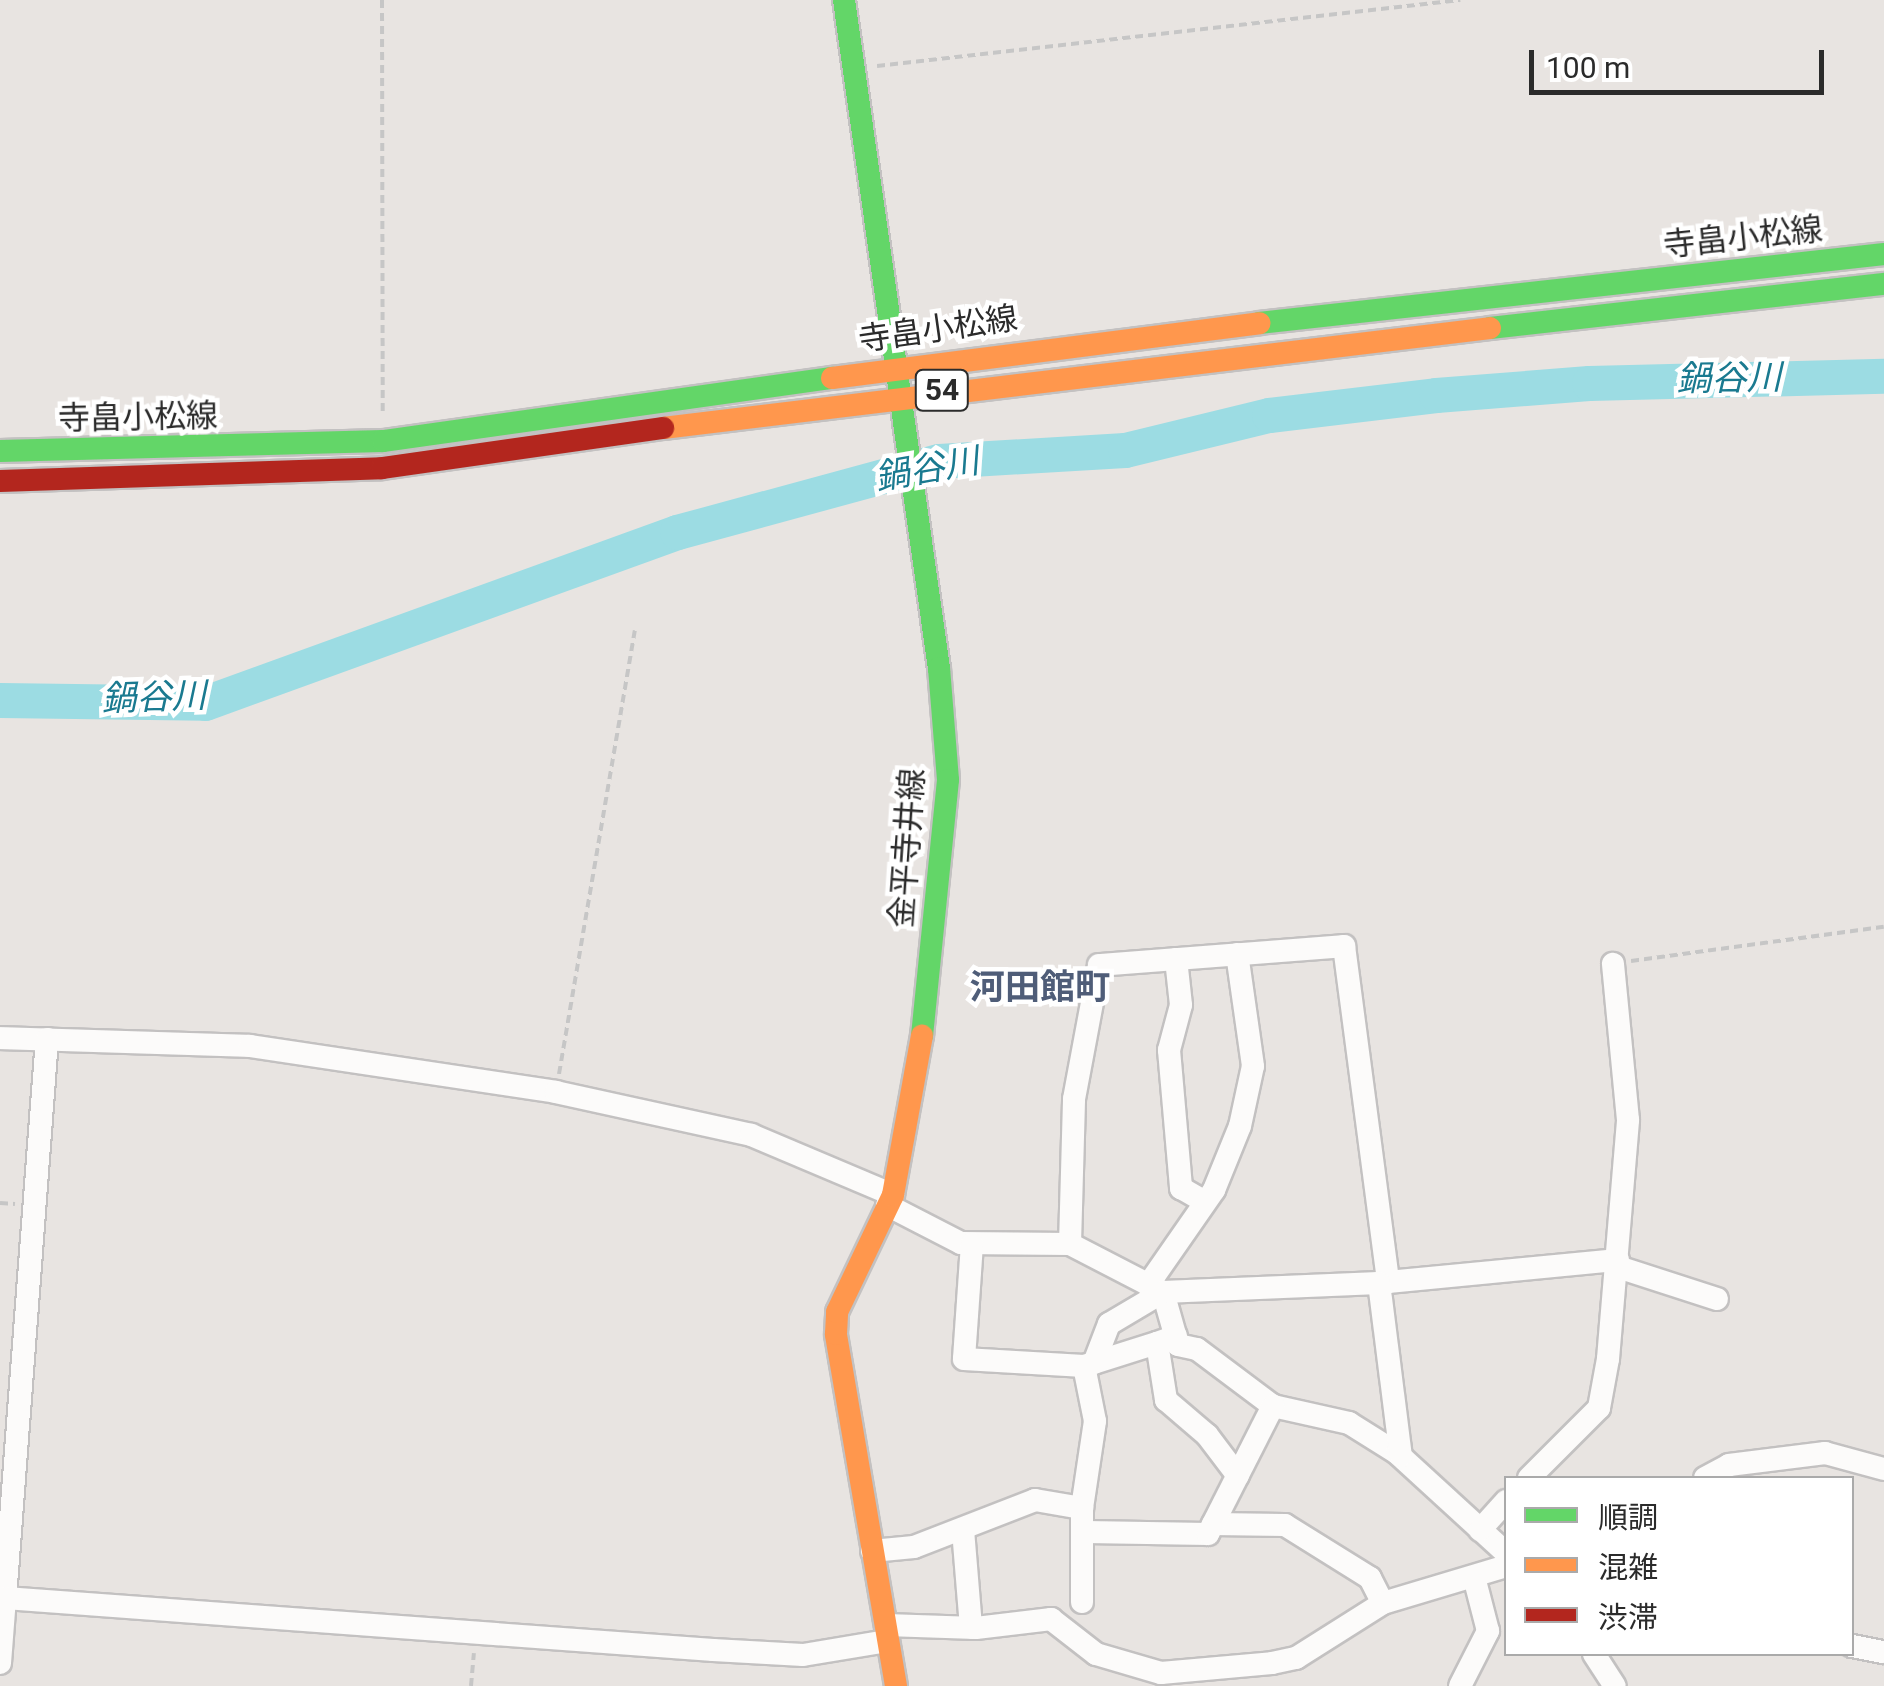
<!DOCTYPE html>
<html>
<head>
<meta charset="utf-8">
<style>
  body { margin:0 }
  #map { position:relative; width:1884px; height:1686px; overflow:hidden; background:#e8e4e1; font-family:Roboto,"Noto Sans JP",sans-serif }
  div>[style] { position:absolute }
  .river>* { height:35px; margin:-17.5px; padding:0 17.5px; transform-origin:17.5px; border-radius:17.5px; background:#9cdce3 }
  .path>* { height:4px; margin-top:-2px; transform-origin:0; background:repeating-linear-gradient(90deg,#c6c6c6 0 8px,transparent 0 13px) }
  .roads { filter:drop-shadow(2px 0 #c3c1c1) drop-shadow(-2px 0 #c3c1c1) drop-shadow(0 2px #c3c1c1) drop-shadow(0 -2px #c3c1c1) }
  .street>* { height:22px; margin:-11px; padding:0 11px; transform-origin:11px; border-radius:11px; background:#fcfbfa }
  .fast>* { height:22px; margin:-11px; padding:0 11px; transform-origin:11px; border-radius:11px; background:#63d668 }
  .slow>* { height:22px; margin:-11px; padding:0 11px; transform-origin:11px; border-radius:11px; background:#ff974d }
  .jam>* { height:22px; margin:-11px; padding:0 11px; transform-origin:11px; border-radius:11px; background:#b3261e }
  span { translate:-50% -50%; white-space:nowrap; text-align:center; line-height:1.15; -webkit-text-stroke:9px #fff; paint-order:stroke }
  .shield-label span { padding:2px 8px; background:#fff; border:2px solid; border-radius:8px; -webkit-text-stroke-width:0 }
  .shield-label { font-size:30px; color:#2b2b2b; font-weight:700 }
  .street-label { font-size:32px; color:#2b2b2b }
  .water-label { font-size:35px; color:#1a7a90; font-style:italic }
  .neighbourhood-label { font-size:35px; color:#4f5d78; font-weight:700 }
  .legend { position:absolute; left:1504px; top:1476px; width:350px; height:180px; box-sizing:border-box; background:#fff; border:2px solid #aaa; margin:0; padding:12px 18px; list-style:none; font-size:30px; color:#2b2b2b }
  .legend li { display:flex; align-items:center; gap:20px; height:50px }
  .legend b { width:50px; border:2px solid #aaa }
  .scale { position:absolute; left:1529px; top:50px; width:295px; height:45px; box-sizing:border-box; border:5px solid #2b2b2b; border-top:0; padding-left:12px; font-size:30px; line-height:35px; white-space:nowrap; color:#2b2b2b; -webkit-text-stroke:8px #fff; paint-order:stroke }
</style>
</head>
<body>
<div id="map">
  <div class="river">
    <i style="left:0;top:700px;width:205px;rotate:0.8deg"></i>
    <i style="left:205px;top:703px;width:502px;rotate:-19.91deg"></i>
    <i style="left:677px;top:532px;width:271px;rotate:-15.2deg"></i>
    <i style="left:939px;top:461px;width:186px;rotate:-3.4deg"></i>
    <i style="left:1125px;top:450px;width:148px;rotate:-13.7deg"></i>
    <i style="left:1269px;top:415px;width:168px;rotate:-6.8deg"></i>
    <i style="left:1436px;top:395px;width:153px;rotate:-4.5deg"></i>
    <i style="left:1589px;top:383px;width:295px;rotate:-1.4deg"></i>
  </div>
  <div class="path">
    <i style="left:382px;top:0;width:415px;rotate:89.9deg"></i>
    <i style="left:877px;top:66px;width:587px;rotate:-6.46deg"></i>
    <i style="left:1631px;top:961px;width:255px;rotate:-7.7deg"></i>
    <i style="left:559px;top:1074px;width:450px;rotate:-80.3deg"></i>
    <i style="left:0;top:1203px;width:15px;rotate:4deg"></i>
    <i style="left:471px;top:1686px;width:33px;rotate:-85deg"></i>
  </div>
  <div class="roads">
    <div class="street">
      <i style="left:1176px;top:959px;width:46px;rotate:83.8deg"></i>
      <i style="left:1181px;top:1005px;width:47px;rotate:104.9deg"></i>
      <i style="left:1169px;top:1050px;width:139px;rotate:85deg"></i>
      <i style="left:1181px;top:1188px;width:24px;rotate:30deg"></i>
      <i style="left:0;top:1038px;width:250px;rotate:1.8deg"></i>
      <i style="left:250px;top:1046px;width:309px;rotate:8.5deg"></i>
      <i style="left:556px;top:1092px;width:200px;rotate:12.4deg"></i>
      <i style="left:751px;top:1135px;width:154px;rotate:22.9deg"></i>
      <i style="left:47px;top:1039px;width:561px;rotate:94.3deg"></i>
      <i style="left:5px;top:1598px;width:710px;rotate:4.2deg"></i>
      <i style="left:713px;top:1650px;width:90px;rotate:3.2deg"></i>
      <i style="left:803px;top:1655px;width:86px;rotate:-9.4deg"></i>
      <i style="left:887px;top:1205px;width:83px;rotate:27.2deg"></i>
      <i style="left:961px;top:1243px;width:109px;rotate:0.5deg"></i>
      <i style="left:1070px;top:1244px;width:105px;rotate:27.3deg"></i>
      <i style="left:1163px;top:1292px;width:55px;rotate:74.2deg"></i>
      <i style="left:1178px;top:1345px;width:19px;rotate:12deg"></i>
      <i style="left:1197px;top:1349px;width:95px;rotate:36.9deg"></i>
      <i style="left:1273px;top:1406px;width:78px;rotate:12.6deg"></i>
      <i style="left:1349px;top:1423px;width:57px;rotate:32deg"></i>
      <i style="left:1397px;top:1453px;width:148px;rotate:42.5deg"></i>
      <i style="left:972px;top:1244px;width:115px;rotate:94deg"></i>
      <i style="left:964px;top:1359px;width:120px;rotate:3.3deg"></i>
      <i style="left:1084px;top:1366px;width:56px;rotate:78.7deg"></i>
      <i style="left:1095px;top:1421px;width:88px;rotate:98.5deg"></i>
      <i style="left:1082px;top:1508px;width:94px;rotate:90deg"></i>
      <i style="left:1070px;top:1244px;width:145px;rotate:-88.4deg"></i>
      <i style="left:1074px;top:1099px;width:136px;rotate:-79.4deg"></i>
      <i style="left:1099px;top:965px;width:246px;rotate:-4.4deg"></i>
      <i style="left:1344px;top:946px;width:339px;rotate:82.5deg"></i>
      <i style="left:1388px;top:1282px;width:9px;rotate:174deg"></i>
      <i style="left:1618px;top:1267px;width:104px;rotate:17.9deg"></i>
      <i style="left:1388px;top:1282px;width:231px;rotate:-5.5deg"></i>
      <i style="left:1148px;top:1285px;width:116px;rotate:-55.2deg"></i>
      <i style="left:1214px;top:1190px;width:69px;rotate:-67.9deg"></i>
      <i style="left:1240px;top:1126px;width:61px;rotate:-77.8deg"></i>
      <i style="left:1253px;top:1066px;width:113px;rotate:-98.1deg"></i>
      <i style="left:1176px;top:1336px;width:20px;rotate:160deg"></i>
      <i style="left:1157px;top:1343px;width:58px;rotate:81deg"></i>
      <i style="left:1166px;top:1400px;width:54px;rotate:40.5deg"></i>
      <i style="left:1207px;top:1435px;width:51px;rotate:52.9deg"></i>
      <i style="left:1094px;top:1363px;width:42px;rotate:-69deg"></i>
      <i style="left:1109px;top:1324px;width:63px;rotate:-30.7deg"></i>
      <i style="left:1163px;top:1292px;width:216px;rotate:-2.4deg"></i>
      <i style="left:1379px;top:1283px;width:174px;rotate:82.8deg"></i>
      <i style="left:1084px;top:1366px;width:77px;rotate:-17.5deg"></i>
      <i style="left:1529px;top:1478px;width:99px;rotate:-45deg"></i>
      <i style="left:1599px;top:1408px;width:50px;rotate:-79.6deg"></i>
      <i style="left:1608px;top:1359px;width:240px;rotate:-85.2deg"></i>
      <i style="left:1628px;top:1120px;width:157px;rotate:-95.5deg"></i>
      <i style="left:1705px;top:1478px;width:27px;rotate:-28deg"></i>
      <i style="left:1729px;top:1465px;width:97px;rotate:-7.1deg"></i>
      <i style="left:1825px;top:1453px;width:61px;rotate:15.2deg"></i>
      <i style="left:1213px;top:1524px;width:72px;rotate:0.8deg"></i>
      <i style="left:1285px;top:1525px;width:100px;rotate:31.9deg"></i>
      <i style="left:1370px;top:1578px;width:28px;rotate:63deg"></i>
      <i style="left:963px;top:1530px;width:98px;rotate:85.3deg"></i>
      <i style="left:1480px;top:1530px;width:39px;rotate:-48deg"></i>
      <i style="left:1086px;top:1532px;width:122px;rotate:0.9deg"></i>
      <i style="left:1208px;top:1534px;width:144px;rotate:-63.1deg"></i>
      <i style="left:872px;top:1551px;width:42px;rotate:-5.4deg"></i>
      <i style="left:914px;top:1547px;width:130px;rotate:-21.2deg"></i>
      <i style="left:1035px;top:1500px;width:48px;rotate:9.7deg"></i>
      <i style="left:886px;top:1625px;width:90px;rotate:1.9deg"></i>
      <i style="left:976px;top:1628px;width:76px;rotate:-6.8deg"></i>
      <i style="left:1051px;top:1619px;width:57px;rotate:37.9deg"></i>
      <i style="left:1096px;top:1654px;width:68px;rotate:16.3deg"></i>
      <i style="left:1161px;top:1673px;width:111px;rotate:-5.1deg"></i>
      <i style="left:1272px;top:1663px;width:25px;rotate:-12deg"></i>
      <i style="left:1296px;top:1658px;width:103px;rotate:-32.3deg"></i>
      <i style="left:1383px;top:1603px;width:128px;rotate:-16.7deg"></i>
      <i style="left:1852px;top:1646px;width:33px;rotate:11deg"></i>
      <i style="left:1594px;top:1654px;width:38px;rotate:57deg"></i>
      <i style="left:0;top:1663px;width:65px;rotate:-85.6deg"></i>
      <i style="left:1460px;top:1686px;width:62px;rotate:-63deg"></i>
      <i style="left:1488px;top:1631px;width:56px;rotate:-104.5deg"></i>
    </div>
    <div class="fast">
      <i style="left:844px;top:0;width:675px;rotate:81.91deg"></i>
      <i style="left:939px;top:668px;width:112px;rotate:85.4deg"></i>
      <i style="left:948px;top:780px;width:257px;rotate:95.8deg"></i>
      <i style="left:1259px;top:323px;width:629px;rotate:-6.3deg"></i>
      <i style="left:1490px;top:328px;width:396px;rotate:-6.4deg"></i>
      <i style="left:0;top:451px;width:383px;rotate:-1.5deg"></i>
      <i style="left:383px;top:441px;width:453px;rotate:-8deg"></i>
    </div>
    <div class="slow">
      <i style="left:832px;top:378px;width:431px;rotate:-7.3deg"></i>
      <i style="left:663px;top:428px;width:833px;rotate:-6.89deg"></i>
      <i style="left:896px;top:1686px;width:357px;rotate:-99.7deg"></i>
      <i style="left:836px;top:1334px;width:22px;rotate:-87deg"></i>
      <i style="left:837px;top:1312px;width:130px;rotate:-64.4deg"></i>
      <i style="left:893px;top:1195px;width:162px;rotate:-79.7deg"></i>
    </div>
    <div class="jam">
      <i style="left:0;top:481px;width:382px;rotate:-1.9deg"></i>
      <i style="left:382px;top:468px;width:284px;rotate:-8.1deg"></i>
    </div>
  </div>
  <div class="shield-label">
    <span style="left:942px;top:390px">54</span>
  </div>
  <div class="street-label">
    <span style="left:1743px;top:237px;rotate:-6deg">寺畠小松線</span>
    <span style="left:938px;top:329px;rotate:-8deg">寺畠小松線</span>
    <span style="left:138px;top:417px;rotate:-1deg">寺畠小松線</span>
    <span style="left:907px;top:848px;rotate:-86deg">金平寺井線</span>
  </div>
  <div class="water-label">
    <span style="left:1729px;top:379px;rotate:-1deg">鍋谷川</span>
    <span style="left:927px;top:470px;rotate:-10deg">鍋谷川</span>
    <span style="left:154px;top:698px;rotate:-2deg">鍋谷川</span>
  </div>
  <div class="neighbourhood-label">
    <span style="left:1040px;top:988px">河田館町</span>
  </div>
  <ul class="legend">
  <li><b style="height:12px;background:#63d668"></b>順調</li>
  <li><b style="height:12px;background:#ff974d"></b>混雑</li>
  <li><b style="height:12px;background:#b3261e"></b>渋滞</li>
  </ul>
  <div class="scale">100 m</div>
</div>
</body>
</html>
